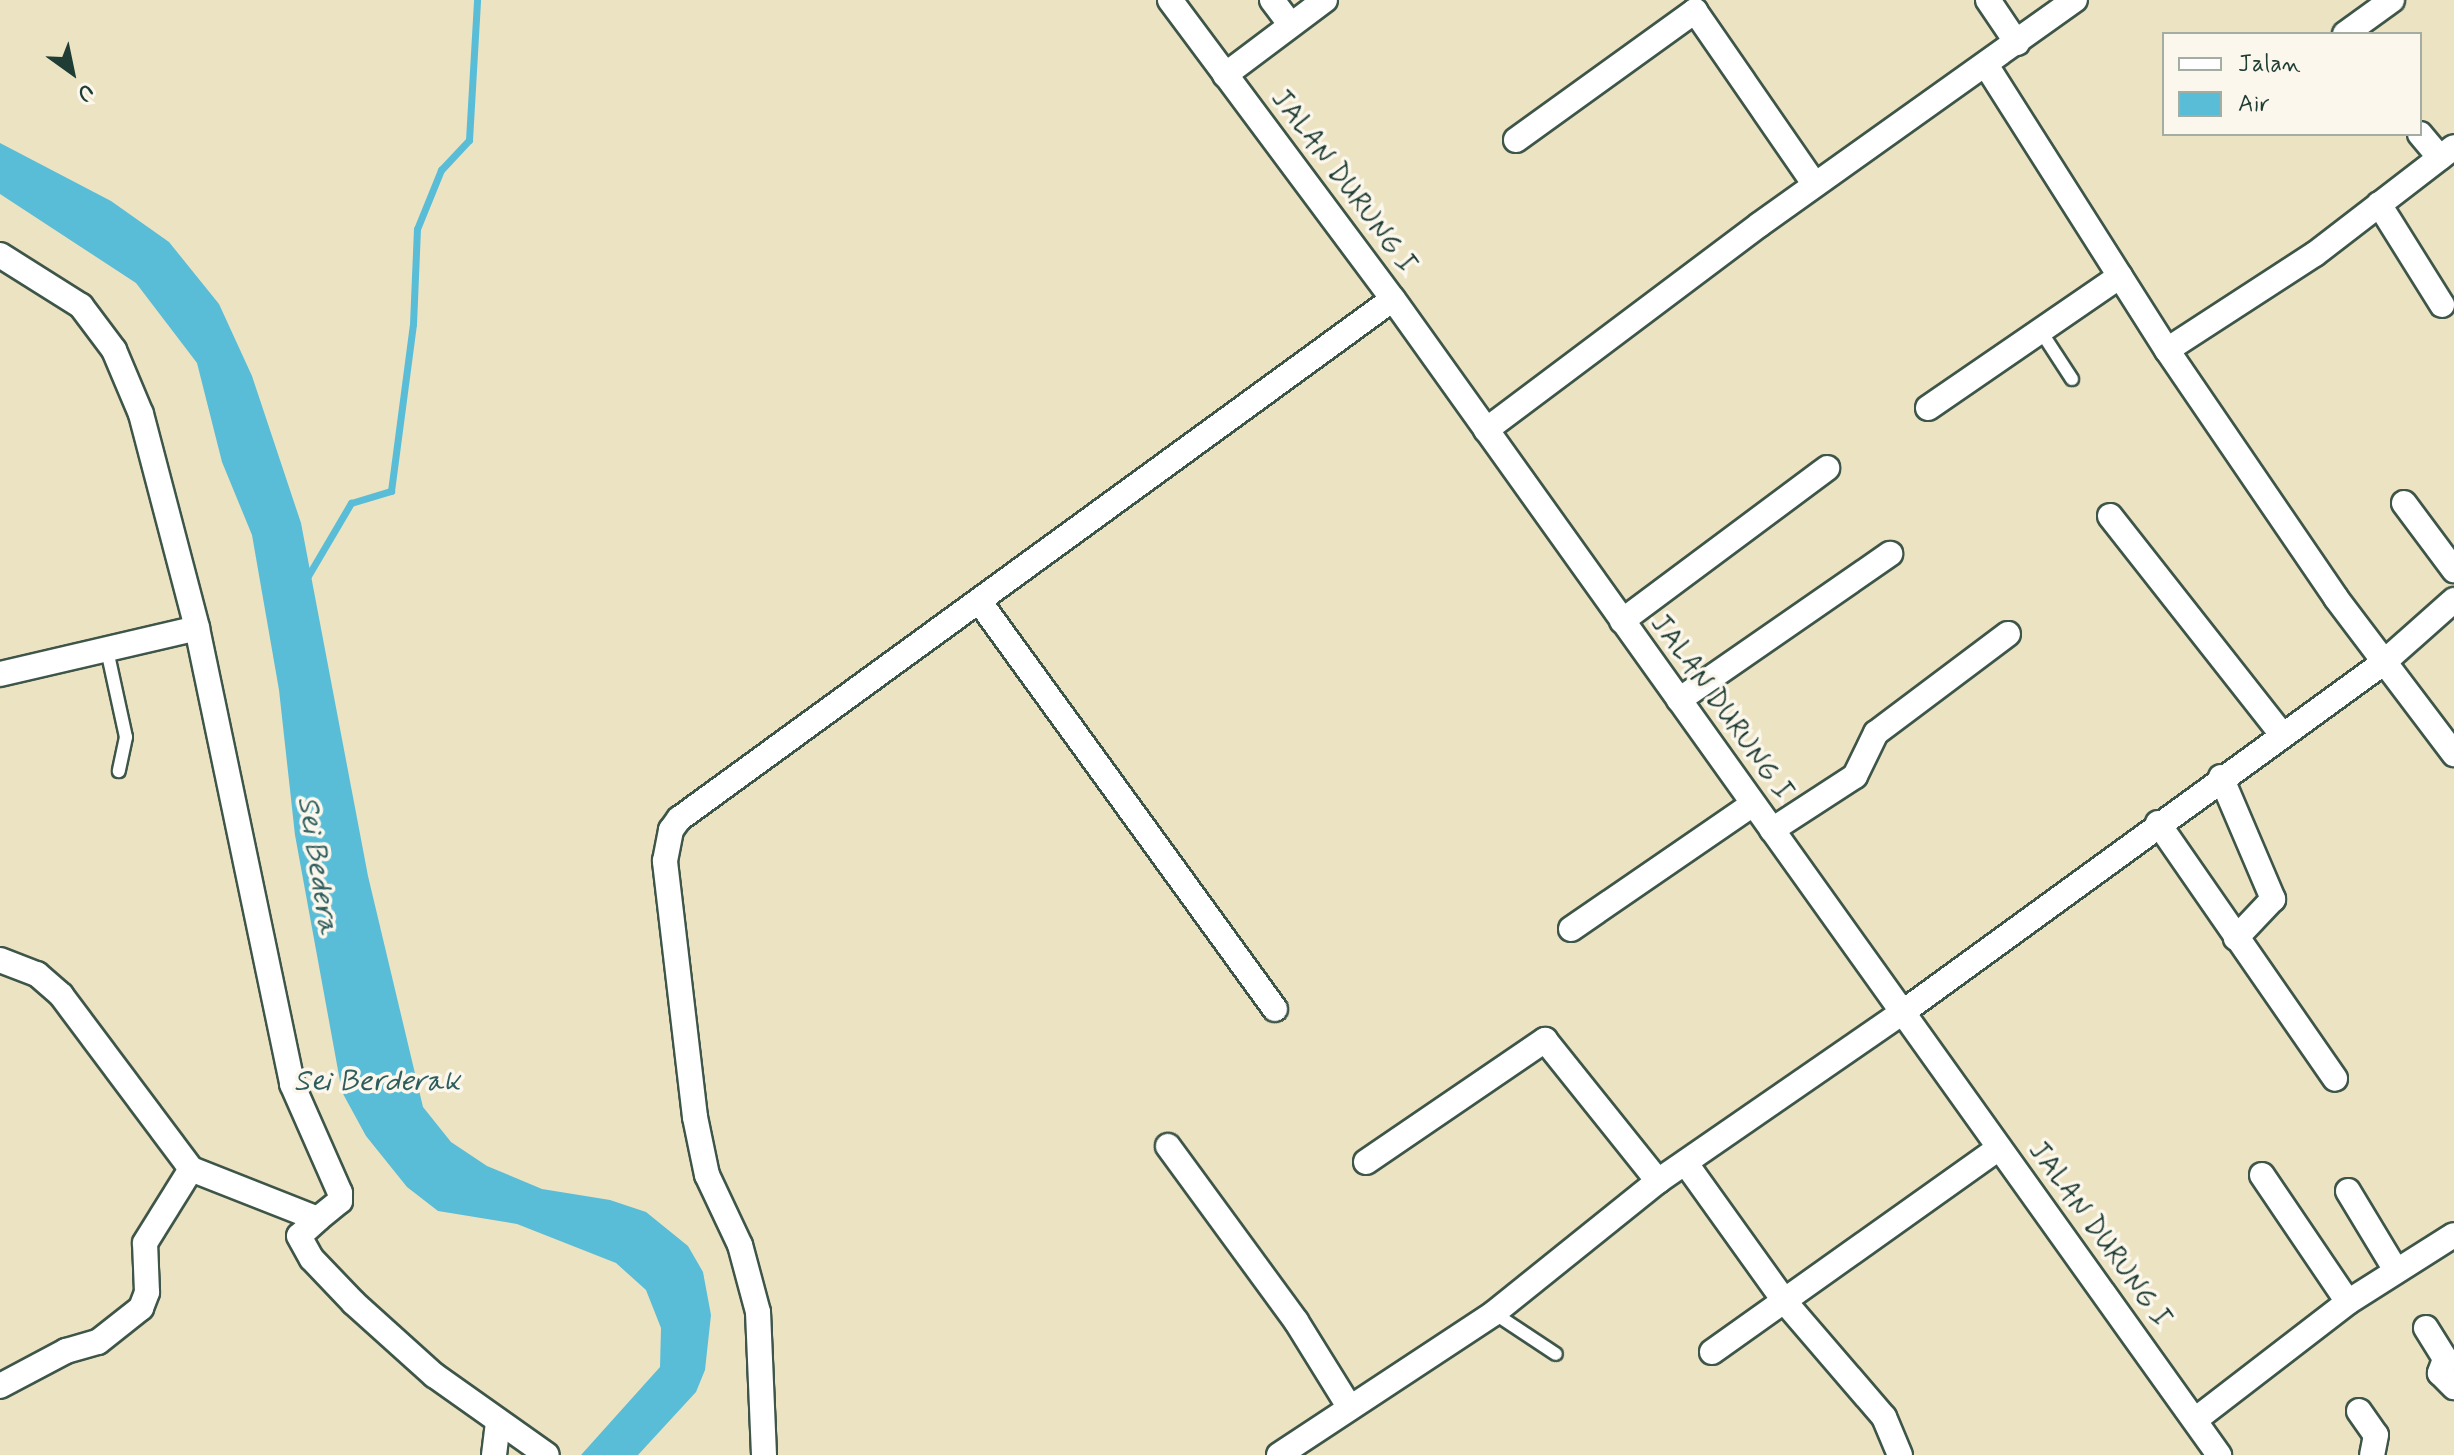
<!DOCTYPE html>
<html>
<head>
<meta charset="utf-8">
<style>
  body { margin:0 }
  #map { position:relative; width:2454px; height:1455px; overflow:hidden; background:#ece3c3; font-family:Mynerve,sans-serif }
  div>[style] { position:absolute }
  .water>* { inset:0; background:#59bdd7 }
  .stream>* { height:7px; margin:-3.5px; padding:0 3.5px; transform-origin:3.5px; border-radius:3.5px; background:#59bdd7 }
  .roads { filter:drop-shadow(2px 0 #3e5649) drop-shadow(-2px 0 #3e5649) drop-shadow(0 2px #3e5649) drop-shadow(0 -2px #3e5649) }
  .service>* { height:12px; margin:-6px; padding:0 6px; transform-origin:6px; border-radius:6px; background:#fff }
  .minor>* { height:24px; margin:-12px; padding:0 12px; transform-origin:12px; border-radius:12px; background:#fff }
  span { translate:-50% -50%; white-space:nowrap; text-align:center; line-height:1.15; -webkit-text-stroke:7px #fbf7ec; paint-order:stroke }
  .street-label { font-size:28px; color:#1f3d34 }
  .water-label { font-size:30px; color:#2e5d5d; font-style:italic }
  .legend { position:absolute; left:2162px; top:32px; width:260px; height:104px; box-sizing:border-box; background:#fbf7ec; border:2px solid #a3ada2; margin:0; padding:10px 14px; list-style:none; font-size:24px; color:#1f3d34 }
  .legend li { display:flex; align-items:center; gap:16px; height:40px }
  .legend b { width:40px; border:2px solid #a3ada2 }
  .north { position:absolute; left:32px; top:32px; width:80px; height:80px; -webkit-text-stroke:6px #fbf7ec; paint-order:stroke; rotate:147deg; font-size:22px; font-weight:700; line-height:32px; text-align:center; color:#1f3d34 }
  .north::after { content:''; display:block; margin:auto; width:28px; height:36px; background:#1f3d34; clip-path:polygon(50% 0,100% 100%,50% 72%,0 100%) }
</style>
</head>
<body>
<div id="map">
  <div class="water">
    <i style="clip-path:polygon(0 143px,111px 201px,169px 242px,219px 304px,252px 376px,301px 523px,368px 876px,423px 1107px,451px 1142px,487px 1166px,542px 1189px,610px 1200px,646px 1212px,688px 1246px,703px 1272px,711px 1315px,705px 1370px,696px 1392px,638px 1455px,581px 1455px,660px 1367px,661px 1328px,646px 1290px,616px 1263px,517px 1224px,438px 1211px,407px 1187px,366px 1136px,342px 1092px,295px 835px,279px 690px,252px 535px,222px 462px,197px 363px,136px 283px,0 194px)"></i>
  </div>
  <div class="stream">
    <i style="left:305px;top:581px;width:91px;rotate:-59.5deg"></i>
    <i style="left:351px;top:503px;width:42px;rotate:-16.7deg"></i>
    <i style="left:391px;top:491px;width:168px;rotate:-82.5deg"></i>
    <i style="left:413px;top:324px;width:95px;rotate:-87.6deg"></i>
    <i style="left:417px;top:229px;width:64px;rotate:-67.9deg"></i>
    <i style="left:441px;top:170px;width:41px;rotate:-47deg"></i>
    <i style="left:469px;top:140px;width:140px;rotate:-86.7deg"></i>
  </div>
  <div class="roads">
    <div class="service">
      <i style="left:2042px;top:333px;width:55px;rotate:56.9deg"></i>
      <i style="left:107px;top:650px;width:89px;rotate:77.7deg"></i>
      <i style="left:126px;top:737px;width:35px;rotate:102deg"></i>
      <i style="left:1494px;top:1313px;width:74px;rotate:33.5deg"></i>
    </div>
    <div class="minor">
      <i style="left:1170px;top:0;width:373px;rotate:53.3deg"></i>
      <i style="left:1393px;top:299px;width:1421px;rotate:54.45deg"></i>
      <i style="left:1272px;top:0;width:31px;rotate:53deg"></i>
      <i style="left:1988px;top:0;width:52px;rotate:56deg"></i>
      <i style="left:2345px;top:34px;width:58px;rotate:-35.9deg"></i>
      <i style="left:1986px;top:65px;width:338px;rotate:57.6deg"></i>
      <i style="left:2167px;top:350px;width:300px;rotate:55.7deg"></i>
      <i style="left:2336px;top:598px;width:196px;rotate:52.9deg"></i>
      <i style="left:1225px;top:75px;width:125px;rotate:-36.9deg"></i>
      <i style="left:2420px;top:134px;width:31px;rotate:50deg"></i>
      <i style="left:1516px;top:140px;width:221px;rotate:-35.8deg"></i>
      <i style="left:1695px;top:11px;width:211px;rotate:55.4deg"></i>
      <i style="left:2379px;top:204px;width:119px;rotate:58deg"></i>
      <i style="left:0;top:255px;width:96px;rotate:32.2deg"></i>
      <i style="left:81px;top:306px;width:55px;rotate:53.1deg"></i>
      <i style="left:114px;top:350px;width:69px;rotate:67.1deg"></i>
      <i style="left:141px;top:414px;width:221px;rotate:75.3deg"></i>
      <i style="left:197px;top:628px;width:466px;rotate:78.2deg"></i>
      <i style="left:292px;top:1084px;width:119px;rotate:66.2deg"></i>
      <i style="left:340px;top:1193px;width:8px;rotate:90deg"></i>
      <i style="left:340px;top:1201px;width:28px;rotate:141deg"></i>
      <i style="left:2167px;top:350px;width:176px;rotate:-33deg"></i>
      <i style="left:2315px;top:254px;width:175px;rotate:-37.6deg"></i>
      <i style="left:1928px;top:408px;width:233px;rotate:-34.5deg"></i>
      <i style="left:1486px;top:430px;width:341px;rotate:-36.9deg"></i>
      <i style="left:1759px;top:225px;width:388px;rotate:-35.5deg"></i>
      <i style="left:2404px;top:503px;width:84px;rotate:53.3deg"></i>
      <i style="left:2110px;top:516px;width:276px;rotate:51.8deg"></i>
      <i style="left:979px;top:601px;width:504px;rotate:54.04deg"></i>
      <i style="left:1622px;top:621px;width:256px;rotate:-36.7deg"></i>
      <i style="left:0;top:674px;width:202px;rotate:-13.1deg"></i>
      <i style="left:1679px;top:700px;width:257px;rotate:-34.7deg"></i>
      <i style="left:2221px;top:777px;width:133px;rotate:66.9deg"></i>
      <i style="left:2273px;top:899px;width:54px;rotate:133.5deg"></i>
      <i style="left:2158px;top:823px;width:311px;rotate:55.3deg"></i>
      <i style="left:1772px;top:830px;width:99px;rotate:-33deg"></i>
      <i style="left:1855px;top:776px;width:48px;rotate:-64deg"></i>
      <i style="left:1876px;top:733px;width:165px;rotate:-36.9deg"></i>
      <i style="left:1571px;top:929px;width:221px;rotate:-34.5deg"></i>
      <i style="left:0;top:960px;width:40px;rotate:21deg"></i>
      <i style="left:37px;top:974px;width:32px;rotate:41deg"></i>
      <i style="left:61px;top:995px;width:217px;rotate:53.2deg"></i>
      <i style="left:191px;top:1169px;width:136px;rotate:21.5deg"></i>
      <i style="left:318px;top:1219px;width:25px;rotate:138deg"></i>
      <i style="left:299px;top:1236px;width:26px;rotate:61deg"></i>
      <i style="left:312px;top:1259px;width:61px;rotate:46.3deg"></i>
      <i style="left:354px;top:1303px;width:108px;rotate:42deg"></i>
      <i style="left:434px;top:1375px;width:138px;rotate:35.3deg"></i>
      <i style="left:1168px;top:1146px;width:217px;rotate:53.8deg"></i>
      <i style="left:1296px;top:1321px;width:102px;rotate:58.2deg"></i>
      <i style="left:1366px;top:1162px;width:217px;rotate:-34.3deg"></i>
      <i style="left:1545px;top:1040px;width:181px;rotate:51.3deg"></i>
      <i style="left:1687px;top:1165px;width:168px;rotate:54.4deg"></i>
      <i style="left:1785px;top:1302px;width:152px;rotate:49.3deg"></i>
      <i style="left:1884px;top:1417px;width:41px;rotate:67.2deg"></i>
      <i style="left:2262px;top:1175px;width:153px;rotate:55.9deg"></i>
      <i style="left:2348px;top:1191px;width:91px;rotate:58.9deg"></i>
      <i style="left:2426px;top:1328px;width:36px;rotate:58deg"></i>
      <i style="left:2445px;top:1359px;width:15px;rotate:110deg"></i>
      <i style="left:2440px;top:1373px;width:20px;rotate:45deg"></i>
      <i style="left:1712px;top:1352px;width:352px;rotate:-35.4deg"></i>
      <i style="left:0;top:1386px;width:75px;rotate:-27.9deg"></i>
      <i style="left:66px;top:1351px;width:33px;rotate:-16deg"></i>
      <i style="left:98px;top:1342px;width:55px;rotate:-38.3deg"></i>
      <i style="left:141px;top:1308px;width:17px;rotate:-69deg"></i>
      <i style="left:147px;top:1292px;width:49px;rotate:-92.3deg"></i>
      <i style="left:145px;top:1243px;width:87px;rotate:-58.1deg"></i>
      <i style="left:2359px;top:1411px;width:29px;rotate:55deg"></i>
      <i style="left:2376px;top:1435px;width:20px;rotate:101deg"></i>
      <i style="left:2195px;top:1420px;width:193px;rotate:-37.6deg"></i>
      <i style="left:2348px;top:1302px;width:125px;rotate:-32.3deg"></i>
      <i style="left:494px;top:1455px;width:32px;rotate:-83deg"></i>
      <i style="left:764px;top:1455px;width:143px;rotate:-92.4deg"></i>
      <i style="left:758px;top:1312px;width:69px;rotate:-105deg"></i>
      <i style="left:740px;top:1245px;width:77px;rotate:-115.2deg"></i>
      <i style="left:707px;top:1175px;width:59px;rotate:-101.7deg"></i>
      <i style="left:695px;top:1117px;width:258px;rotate:-96.7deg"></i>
      <i style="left:665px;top:861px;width:32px;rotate:-79deg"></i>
      <i style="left:671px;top:830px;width:14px;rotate:-54deg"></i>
      <i style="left:679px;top:819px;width:883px;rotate:-36.07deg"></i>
      <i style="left:1279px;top:1455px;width:258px;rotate:-33.4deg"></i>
      <i style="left:1494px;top:1313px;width:211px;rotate:-38.8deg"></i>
      <i style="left:1658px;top:1181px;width:298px;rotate:-34.6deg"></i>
      <i style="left:1903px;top:1012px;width:593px;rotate:-36.02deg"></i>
      <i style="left:2383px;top:663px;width:95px;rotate:-41.6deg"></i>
    </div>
  </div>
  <div class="street-label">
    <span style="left:1343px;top:182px;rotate:53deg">JALAN DURUNG I</span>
    <span style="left:1721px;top:708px;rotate:54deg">JALAN DURUNG I</span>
    <span style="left:2099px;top:1235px;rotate:54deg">JALAN DURUNG I</span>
  </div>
  <div class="water-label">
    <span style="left:317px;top:865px;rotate:81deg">Sei Bedera</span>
    <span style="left:377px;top:1082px">Sei Berderak</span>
  </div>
  <ul class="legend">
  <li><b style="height:10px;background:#fff"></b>Jalan</li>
  <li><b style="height:22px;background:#59bdd7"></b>Air</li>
  </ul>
  <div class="north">U</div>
</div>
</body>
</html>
